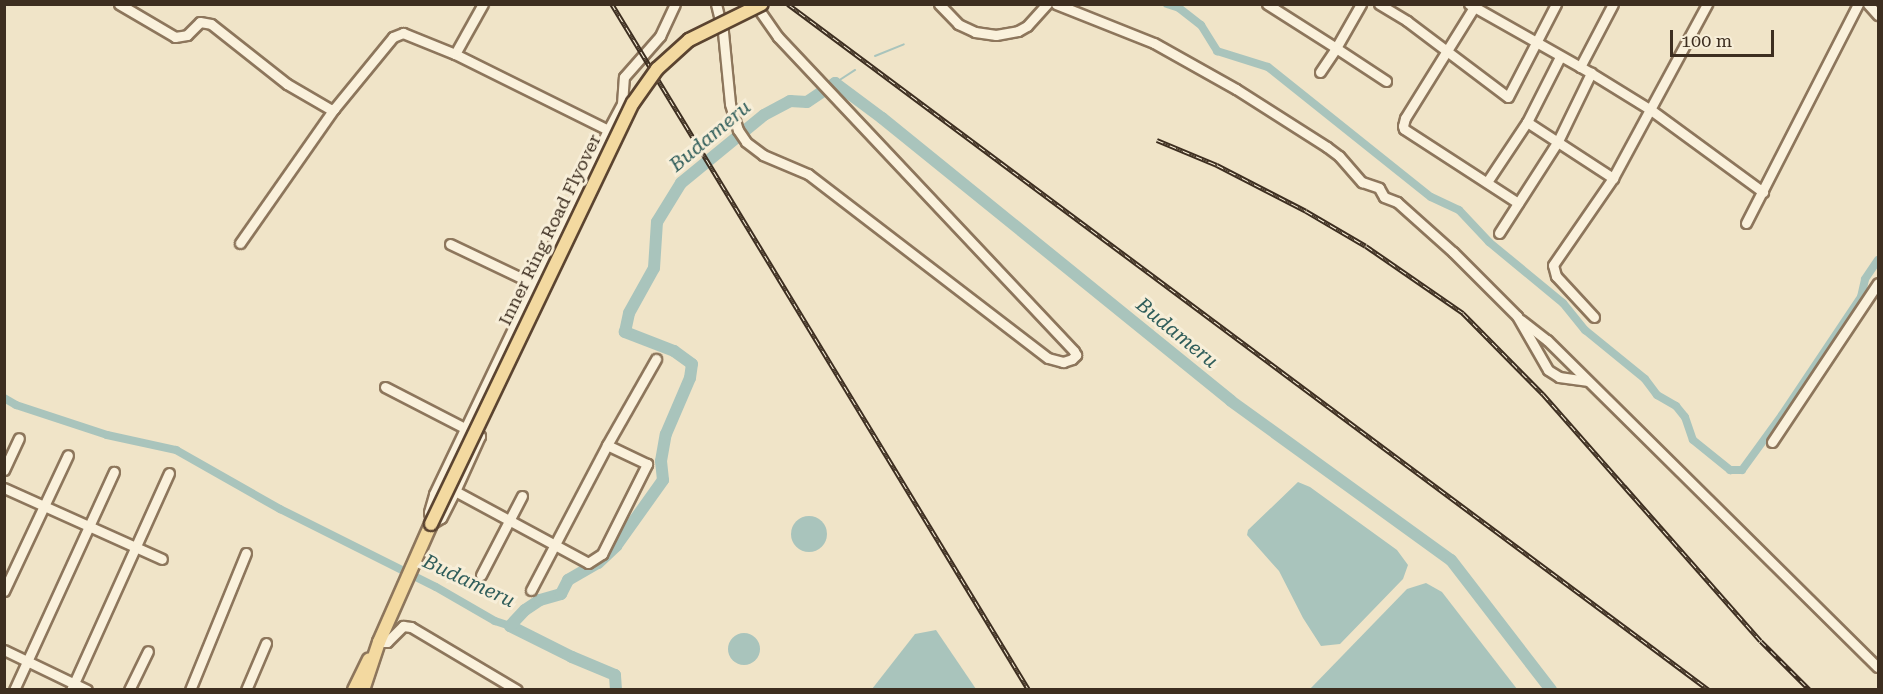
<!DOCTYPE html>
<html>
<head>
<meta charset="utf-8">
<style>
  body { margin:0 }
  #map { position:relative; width:1883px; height:694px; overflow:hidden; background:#f0e4c8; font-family:"Roboto Serif",serif }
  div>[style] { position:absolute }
  .water>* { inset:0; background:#a9c4bc }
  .round { border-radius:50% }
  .stream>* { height:2px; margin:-1px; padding:0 1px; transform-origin:1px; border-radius:1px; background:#a9c4bc }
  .canal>* { height:8px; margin:-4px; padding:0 4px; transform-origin:4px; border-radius:4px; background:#a9c4bc }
  .river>* { height:12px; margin:-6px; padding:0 6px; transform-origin:6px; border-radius:6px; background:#a9c4bc }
  .roads { filter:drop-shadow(2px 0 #8d765c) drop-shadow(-2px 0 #8d765c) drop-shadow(0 2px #8d765c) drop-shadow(0 -2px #8d765c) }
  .minor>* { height:9px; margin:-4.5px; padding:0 4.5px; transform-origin:4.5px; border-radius:4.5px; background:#faf1dc }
  .major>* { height:12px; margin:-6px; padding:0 6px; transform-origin:6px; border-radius:6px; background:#f3d9a0 }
  .rail>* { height:4.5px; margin-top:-2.25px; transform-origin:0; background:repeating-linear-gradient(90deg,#f7eed8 0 7px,#3d2e20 0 14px); box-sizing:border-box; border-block:2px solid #3d2e20 }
  .bridges { filter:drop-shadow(2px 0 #5b4430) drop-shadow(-2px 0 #5b4430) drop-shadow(0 2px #5b4430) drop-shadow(0 -2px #5b4430) }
  .major-bridge>* { height:12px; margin:-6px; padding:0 6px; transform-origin:6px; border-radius:6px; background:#f3d9a0 }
  span { translate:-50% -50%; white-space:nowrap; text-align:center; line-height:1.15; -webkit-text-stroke:6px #f7eed8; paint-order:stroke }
  .street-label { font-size:18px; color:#3d2e20 }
  .water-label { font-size:20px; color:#2f5d5a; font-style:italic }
  .frame { position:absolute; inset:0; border:6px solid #3d2e20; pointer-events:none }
  .scale { position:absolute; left:1670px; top:30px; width:104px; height:27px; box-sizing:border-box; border:3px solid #3d2e20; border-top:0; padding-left:8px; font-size:18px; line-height:21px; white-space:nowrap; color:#3d2e20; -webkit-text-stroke:4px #f7eed8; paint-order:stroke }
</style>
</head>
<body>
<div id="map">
  <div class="water">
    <i style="clip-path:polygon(1298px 482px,1310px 487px,1397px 550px,1408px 565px,1403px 579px,1340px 644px,1321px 646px,1303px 618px,1279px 571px,1247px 535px,1248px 530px)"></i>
    <i class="round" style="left:791px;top:516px;width:36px;height:36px"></i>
    <i style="clip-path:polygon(1426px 583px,1442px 592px,1517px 689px,1310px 689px,1407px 589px)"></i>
    <i style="clip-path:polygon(936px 630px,976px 689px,872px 689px,915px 634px)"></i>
    <i class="round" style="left:728px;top:633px;width:32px;height:32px"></i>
  </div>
  <div class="stream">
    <i style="left:875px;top:56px;width:31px;rotate:-22deg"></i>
    <i style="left:835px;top:83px;width:24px;rotate:-33deg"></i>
  </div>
  <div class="canal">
    <i style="left:1167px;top:4px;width:13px;rotate:18deg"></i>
    <i style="left:1179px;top:8px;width:28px;rotate:38deg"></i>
    <i style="left:1201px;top:25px;width:31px;rotate:58deg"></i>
    <i style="left:1217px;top:51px;width:53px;rotate:17.4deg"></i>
    <i style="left:1268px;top:67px;width:208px;rotate:38.6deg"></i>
    <i style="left:1431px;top:197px;width:31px;rotate:25deg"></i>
    <i style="left:1459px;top:210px;width:44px;rotate:46.8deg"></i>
    <i style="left:1489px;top:242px;width:96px;rotate:39.5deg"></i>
    <i style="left:1563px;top:303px;width:35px;rotate:51deg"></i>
    <i style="left:1585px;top:330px;width:77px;rotate:39.2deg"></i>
    <i style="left:1645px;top:379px;width:20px;rotate:53deg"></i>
    <i style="left:1657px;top:395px;width:22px;rotate:30deg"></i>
    <i style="left:1676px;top:406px;width:14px;rotate:51deg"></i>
    <i style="left:1685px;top:417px;width:24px;rotate:71deg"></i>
    <i style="left:1693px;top:440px;width:48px;rotate:39deg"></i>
    <i style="left:1730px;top:470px;width:12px"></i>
    <i style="left:1742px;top:470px;width:68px;rotate:-54deg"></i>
    <i style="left:1782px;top:415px;width:142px;rotate:-56.2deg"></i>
    <i style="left:1861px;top:297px;width:18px;rotate:-77deg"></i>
    <i style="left:1865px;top:279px;width:23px;rotate:-56deg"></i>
    <i style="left:4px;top:398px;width:14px;rotate:30deg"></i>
    <i style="left:16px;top:405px;width:96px;rotate:18.2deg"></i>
    <i style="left:107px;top:435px;width:71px;rotate:12.3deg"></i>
    <i style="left:176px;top:450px;width:120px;rotate:29.6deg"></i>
    <i style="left:280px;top:509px;width:174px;rotate:26.6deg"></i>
    <i style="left:436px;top:587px;width:68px;rotate:30deg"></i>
    <i style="left:495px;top:621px;width:16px;rotate:18deg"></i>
  </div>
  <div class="river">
    <i style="left:616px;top:690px;width:15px;rotate:-94deg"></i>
    <i style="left:615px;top:675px;width:47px;rotate:-157.3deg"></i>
    <i style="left:572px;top:657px;width:69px;rotate:-153.4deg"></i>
    <i style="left:510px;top:626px;width:22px;rotate:-47deg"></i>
    <i style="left:525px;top:610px;width:18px;rotate:-34deg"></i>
    <i style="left:540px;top:600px;width:22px;rotate:-16deg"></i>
    <i style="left:561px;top:594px;width:16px;rotate:-63deg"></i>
    <i style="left:568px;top:580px;width:34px;rotate:-30deg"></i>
    <i style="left:598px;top:563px;width:25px;rotate:-43deg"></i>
    <i style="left:616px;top:546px;width:81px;rotate:-54.5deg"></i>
    <i style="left:663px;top:480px;width:19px;rotate:-96deg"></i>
    <i style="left:661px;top:461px;width:27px;rotate:-80deg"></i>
    <i style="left:666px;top:434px;width:61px;rotate:-66.8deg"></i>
    <i style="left:690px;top:378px;width:14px;rotate:-82deg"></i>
    <i style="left:692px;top:364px;width:22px;rotate:-144deg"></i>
    <i style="left:674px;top:351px;width:53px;rotate:-158.8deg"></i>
    <i style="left:625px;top:332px;width:19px;rotate:-78deg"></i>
    <i style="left:629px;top:313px;width:51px;rotate:-60.9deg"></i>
    <i style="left:654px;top:268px;width:46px;rotate:-86.3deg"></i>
    <i style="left:657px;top:222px;width:46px;rotate:-58.4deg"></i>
    <i style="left:681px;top:183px;width:107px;rotate:-39.3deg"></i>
    <i style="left:764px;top:115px;width:30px;rotate:-28deg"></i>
    <i style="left:790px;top:101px;width:17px;rotate:3deg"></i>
    <i style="left:807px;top:102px;width:34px;rotate:-34deg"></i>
    <i style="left:835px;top:83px;width:59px;rotate:36.7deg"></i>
    <i style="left:882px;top:118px;width:449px;rotate:39deg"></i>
    <i style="left:1231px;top:401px;width:271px;rotate:35.9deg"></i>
    <i style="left:1451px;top:560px;width:164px;rotate:52.4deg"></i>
  </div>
  <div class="roads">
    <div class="minor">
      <i style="left:119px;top:4px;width:65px;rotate:30.5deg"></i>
      <i style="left:175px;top:37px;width:12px;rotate:-9deg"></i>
      <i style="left:187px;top:35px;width:18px;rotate:-45deg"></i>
      <i style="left:200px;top:22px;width:11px;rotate:10deg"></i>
      <i style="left:211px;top:24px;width:97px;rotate:38.3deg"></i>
      <i style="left:287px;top:84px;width:50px;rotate:30.2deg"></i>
      <i style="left:330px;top:109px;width:4px"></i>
      <i style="left:716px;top:4px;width:29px;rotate:76deg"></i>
      <i style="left:723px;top:32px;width:72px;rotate:84.4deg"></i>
      <i style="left:730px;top:104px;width:27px;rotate:73deg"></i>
      <i style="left:738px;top:130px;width:14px;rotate:56deg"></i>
      <i style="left:746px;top:142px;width:21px;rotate:37deg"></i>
      <i style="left:763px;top:155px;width:49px;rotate:22.9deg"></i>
      <i style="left:808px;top:174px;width:302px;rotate:37.5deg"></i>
      <i style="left:1048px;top:358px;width:16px;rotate:15deg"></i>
      <i style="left:1063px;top:362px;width:9px;rotate:-18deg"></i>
      <i style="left:1072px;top:359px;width:6px;rotate:-45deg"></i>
      <i style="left:1076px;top:355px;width:4px;rotate:-117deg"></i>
      <i style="left:1074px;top:351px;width:432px;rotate:-133.3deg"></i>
      <i style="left:778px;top:37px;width:37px;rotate:-125deg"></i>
      <i style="left:939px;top:4px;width:28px;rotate:46deg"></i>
      <i style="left:958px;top:24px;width:19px;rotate:25deg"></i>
      <i style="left:975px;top:32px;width:21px;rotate:8deg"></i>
      <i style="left:996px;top:35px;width:22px;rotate:-10deg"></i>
      <i style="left:1018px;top:31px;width:10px;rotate:-29deg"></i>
      <i style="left:1027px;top:26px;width:30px;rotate:-48deg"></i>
      <i style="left:1056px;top:4px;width:105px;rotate:21.7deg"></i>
      <i style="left:1154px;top:43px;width:94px;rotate:29.3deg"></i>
      <i style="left:1236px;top:89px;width:108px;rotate:32.5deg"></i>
      <i style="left:1327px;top:147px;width:15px;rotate:37deg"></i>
      <i style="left:1339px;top:156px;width:35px;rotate:49deg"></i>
      <i style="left:1362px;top:182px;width:18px;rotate:19deg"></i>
      <i style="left:1379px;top:188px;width:10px;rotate:61deg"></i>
      <i style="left:1384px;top:197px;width:14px;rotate:21deg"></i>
      <i style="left:1397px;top:202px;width:75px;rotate:41.8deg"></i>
      <i style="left:1453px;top:252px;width:91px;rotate:45deg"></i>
      <i style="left:1517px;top:316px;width:62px;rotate:60.1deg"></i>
      <i style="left:1548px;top:370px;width:13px;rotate:32deg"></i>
      <i style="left:1559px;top:377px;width:28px;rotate:8deg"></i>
      <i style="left:1267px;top:4px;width:82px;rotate:32.5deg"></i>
      <i style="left:1336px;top:48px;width:51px;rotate:-60.4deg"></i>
      <i style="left:1379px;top:4px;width:33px;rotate:31deg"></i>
      <i style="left:1407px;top:21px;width:126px;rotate:37deg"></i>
      <i style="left:1508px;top:97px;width:105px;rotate:-62.7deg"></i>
      <i style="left:1469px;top:4px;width:140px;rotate:29.5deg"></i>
      <i style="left:1591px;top:73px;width:70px;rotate:31.7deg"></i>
      <i style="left:1651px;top:110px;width:139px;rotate:36.2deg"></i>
      <i style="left:1476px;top:4px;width:134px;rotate:121.9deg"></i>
      <i style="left:1405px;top:118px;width:8px;rotate:104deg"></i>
      <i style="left:1403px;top:126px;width:3px;rotate:72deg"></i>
      <i style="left:1404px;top:129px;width:136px;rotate:33deg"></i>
      <i style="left:1868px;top:4px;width:15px;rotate:48deg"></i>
      <i style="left:455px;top:54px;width:57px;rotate:-60.8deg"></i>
      <i style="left:1580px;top:67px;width:71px;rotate:-62.4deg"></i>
      <i style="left:1320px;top:72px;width:29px;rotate:-56deg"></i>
      <i style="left:1336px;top:48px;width:60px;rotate:33.4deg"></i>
      <i style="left:1527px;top:122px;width:103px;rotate:33.1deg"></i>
      <i style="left:608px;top:130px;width:30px;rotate:-62deg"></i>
      <i style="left:622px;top:104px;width:27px;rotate:-86deg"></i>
      <i style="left:624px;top:77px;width:55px;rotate:-48.7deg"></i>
      <i style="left:660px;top:36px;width:35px;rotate:-65deg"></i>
      <i style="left:1487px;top:182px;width:72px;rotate:-56.3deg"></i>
      <i style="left:1527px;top:122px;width:73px;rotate:-63.1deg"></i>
      <i style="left:1746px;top:223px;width:246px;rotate:-62.9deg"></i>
      <i style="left:1499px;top:233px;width:109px;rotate:-57.3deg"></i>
      <i style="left:1558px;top:141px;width:76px;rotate:-64.1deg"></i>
      <i style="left:240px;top:243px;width:164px;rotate:-55deg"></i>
      <i style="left:334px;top:109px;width:93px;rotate:-50.7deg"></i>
      <i style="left:393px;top:37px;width:11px;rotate:-22deg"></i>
      <i style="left:403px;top:33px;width:56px;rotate:22deg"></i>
      <i style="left:455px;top:54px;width:171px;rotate:26.4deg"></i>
      <i style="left:608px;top:130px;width:171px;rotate:115.7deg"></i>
      <i style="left:534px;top:284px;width:93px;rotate:-154.5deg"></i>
      <i style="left:1594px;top:317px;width:56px;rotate:-132.8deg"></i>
      <i style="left:1556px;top:276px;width:11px;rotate:-105deg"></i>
      <i style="left:1553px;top:265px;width:106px;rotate:-55.4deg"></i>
      <i style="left:1613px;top:178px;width:198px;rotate:-61.6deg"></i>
      <i style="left:1521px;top:320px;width:33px;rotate:38deg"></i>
      <i style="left:1547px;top:340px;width:465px;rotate:44.7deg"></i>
      <i style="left:385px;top:387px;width:107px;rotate:27.3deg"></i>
      <i style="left:480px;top:436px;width:60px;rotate:114.4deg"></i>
      <i style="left:455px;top:491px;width:151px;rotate:28.4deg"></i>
      <i style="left:588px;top:563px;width:17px;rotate:-33deg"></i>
      <i style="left:602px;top:554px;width:101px;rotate:-63.4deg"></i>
      <i style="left:647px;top:464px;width:44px;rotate:-154.6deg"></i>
      <i style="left:1772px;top:442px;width:191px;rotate:-56.3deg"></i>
      <i style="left:4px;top:470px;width:35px;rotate:-65deg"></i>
      <i style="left:4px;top:488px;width:173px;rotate:24.2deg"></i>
      <i style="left:455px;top:491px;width:30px;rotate:117deg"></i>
      <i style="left:441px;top:518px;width:12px;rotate:149deg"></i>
      <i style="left:431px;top:524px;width:12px;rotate:-99deg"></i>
      <i style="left:429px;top:512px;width:19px;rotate:-74deg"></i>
      <i style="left:434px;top:494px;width:233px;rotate:-64.5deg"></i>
      <i style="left:481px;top:575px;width:89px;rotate:-62.6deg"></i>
      <i style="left:531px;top:590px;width:164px;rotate:-62.3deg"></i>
      <i style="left:607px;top:445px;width:99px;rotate:-60.3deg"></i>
      <i style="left:4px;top:591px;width:150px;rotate:-64.8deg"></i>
      <i style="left:379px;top:642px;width:8px"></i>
      <i style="left:387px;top:642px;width:23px;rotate:-45deg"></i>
      <i style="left:403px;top:626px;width:8px;rotate:7deg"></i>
      <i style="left:411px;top:627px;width:123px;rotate:30.7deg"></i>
      <i style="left:4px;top:650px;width:92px;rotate:25.7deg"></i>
      <i style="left:14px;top:690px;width:240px;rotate:-65.4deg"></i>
      <i style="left:71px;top:690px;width:238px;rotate:-65.7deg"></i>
      <i style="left:129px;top:690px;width:43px;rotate:-64deg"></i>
      <i style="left:190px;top:690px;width:148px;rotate:-67.8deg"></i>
      <i style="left:246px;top:690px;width:51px;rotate:-66.9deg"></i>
    </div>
    <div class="major">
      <i style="left:354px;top:690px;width:34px;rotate:-64deg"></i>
      <i style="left:363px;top:690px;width:51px;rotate:-71.6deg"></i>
      <i style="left:379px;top:642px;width:129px;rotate:-66.2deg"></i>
    </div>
  </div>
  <div class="rail">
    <i style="left:612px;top:4px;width:803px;rotate:58.71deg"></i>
    <i style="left:788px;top:4px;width:1148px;rotate:36.68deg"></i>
    <i style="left:1157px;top:140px;width:65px;rotate:22.6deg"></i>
    <i style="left:1217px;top:165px;width:100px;rotate:27.3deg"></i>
    <i style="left:1306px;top:211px;width:69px;rotate:30.3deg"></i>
    <i style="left:1366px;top:246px;width:118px;rotate:34.6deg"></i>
    <i style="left:1463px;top:313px;width:114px;rotate:45.4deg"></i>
    <i style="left:1543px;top:394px;width:329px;rotate:48.6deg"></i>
    <i style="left:1761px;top:641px;width:69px;rotate:45deg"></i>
  </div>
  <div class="bridges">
    <div class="major-bridge">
      <i style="left:431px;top:524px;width:467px;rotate:-64.4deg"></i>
      <i style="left:633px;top:103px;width:42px;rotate:-54.8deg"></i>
      <i style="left:657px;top:69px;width:43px;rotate:-42.2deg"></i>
      <i style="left:689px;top:40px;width:81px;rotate:-26.3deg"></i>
    </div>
  </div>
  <div class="street-label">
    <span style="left:550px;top:230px;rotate:-64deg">Inner Ring Road Flyover</span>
  </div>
  <div class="water-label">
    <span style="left:710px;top:136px;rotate:-40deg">Budameru</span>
    <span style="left:1177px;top:333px;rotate:39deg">Budameru</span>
    <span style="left:469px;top:581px;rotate:25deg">Budameru</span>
  </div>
  <div class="frame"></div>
  <div class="scale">100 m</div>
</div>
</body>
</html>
